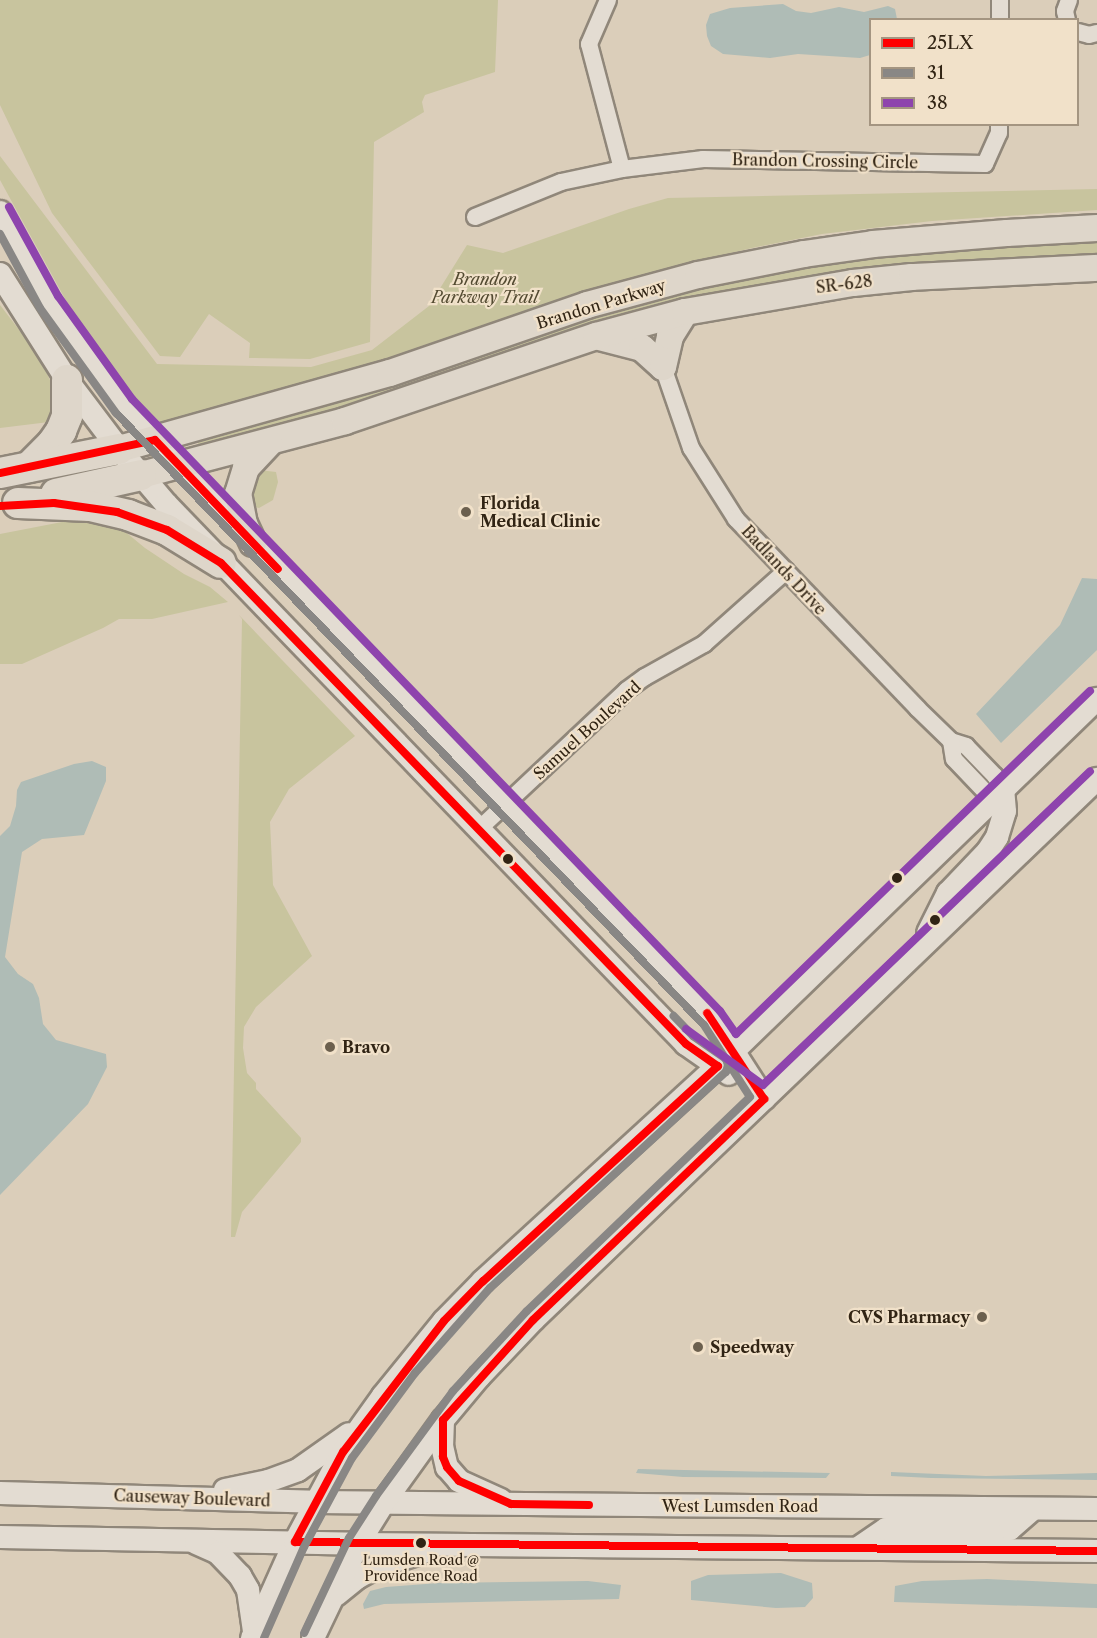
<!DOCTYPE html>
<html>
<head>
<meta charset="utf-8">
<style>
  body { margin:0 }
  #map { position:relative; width:1097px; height:1638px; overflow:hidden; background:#dbceba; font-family:"Libre Caslon Text",serif }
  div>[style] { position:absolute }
  .green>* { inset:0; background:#c8c49e }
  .water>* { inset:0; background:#afbcb6 }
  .roads { filter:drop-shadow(2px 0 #90877a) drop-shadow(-2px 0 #90877a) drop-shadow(0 2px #90877a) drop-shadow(0 -2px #90877a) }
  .street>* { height:16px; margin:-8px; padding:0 8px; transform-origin:8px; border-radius:8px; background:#e3dcd2 }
  .secondary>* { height:22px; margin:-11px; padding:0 11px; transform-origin:11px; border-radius:11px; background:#e3dcd2 }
  .primary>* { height:26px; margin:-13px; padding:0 13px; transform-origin:13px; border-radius:13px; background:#ded6ca }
  .highway>* { height:30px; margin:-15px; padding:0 15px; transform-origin:15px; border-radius:15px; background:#ded6ca }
  .bus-1>* { height:8px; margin:-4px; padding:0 4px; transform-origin:4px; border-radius:4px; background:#f00 }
  .bus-2>* { height:8px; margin:-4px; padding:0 4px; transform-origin:4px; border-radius:4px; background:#898785 }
  .bus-3>* { height:8px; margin:-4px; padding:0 4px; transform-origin:4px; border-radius:4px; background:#8e44ad }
  .dots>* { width:16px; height:16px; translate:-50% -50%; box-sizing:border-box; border:3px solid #f1e1c9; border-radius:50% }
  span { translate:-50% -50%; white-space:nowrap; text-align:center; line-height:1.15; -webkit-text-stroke:4.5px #f1e1c9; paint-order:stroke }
  .bus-label { font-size:14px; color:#312414 }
  .street-label { font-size:16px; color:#312414 }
  .park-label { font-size:16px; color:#534a31; font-style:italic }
  .poi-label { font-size:16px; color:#312414; font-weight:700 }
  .left { translate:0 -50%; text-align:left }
  .right { translate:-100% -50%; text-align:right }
  .legend { position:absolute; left:869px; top:18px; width:210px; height:108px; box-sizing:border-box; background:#f1e1c9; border:2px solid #a49581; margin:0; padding:8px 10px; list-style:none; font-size:18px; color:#312414 }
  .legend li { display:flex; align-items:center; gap:12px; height:30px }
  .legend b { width:30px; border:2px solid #a49581 }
</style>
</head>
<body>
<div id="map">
  <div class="green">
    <i style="clip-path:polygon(0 0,498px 0,495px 72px,425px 95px,422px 102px,424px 112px,374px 142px,370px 342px,310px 359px,249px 358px,250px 343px,209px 314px,180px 357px,160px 356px,52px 213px,0 105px)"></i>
    <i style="clip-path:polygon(0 156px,157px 364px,311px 367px,372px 350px,429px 306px,467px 245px,503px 253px,629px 209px,668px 198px,1097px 189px,1097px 210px,932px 221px,822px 234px,752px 248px,649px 273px,324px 382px,178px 422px,158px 424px,144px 416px,125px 391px,69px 306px,0 180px)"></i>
    <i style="clip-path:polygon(1097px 238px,1097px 259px,936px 266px,431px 384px,200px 449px,198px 444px,199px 439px,637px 300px,845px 257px)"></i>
    <i style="clip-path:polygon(0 305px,40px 357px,55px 392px,49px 422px,0 428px)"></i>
    <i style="clip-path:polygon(259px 470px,276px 472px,278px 482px,273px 500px,259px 508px,248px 505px,248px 498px)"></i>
    <i style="clip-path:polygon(93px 516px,111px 520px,145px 548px,184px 574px,210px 587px,228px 602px,152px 619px,119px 619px,103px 628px,22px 664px,0 664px,0 534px)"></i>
    <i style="clip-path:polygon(239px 615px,355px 736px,289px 789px,270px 822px,273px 885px,312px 956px,256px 1007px,244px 1027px,243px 1048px,247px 1073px,256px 1083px,256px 1089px,301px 1138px,301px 1142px,242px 1212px,235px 1237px,231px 1237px,242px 619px)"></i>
  </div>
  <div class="water">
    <i style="clip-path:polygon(783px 4px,796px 11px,811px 13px,839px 7px,864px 12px,888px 6px,895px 9px,897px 19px,870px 20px,870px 55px,860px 58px,798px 54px,770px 58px,723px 54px,711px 46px,707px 36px,706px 25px,710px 14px,730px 8px)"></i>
    <i style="clip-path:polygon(1082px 578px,1097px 579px,1097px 650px,1001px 743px,976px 714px,1060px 625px)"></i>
    <i style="clip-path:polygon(92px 761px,106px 767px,106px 781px,84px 835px,42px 839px,22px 852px,5px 957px,18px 974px,33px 984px,39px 998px,43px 1024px,56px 1040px,106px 1054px,107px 1067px,88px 1104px,0 1195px,0 836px,10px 826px,16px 806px,17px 790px,21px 782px,74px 764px)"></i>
    <i style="clip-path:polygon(638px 1469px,830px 1473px,826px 1478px,683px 1477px,636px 1473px)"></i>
    <i style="clip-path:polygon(891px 1472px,986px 1476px,1097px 1473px,1097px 1480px,931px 1478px,891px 1476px)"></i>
    <i style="clip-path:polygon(781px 1573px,812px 1583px,813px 1598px,805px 1607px,776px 1608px,691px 1600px,691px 1581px,708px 1575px)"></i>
    <i style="clip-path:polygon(987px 1579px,1097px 1584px,1097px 1608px,894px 1602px,895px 1586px,922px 1581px)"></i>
    <i style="clip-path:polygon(588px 1581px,621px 1585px,619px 1599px,384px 1604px,364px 1609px,363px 1604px,370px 1591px,386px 1587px,439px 1583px)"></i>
  </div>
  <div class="roads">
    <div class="street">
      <i style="left:608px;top:0;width:48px;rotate:113.4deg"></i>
      <i style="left:589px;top:44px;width:129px;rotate:75.2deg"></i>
      <i style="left:1000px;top:20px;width:20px;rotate:-90deg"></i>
      <i style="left:1067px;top:20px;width:9px;rotate:-103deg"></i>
      <i style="left:1065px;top:11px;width:12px;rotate:-70deg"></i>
      <i style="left:1078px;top:32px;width:11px;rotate:15deg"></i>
      <i style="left:1089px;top:35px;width:8px;rotate:-14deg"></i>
      <i style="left:475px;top:217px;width:93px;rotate:-22.1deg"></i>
      <i style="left:561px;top:182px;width:62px;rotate:-12deg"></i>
      <i style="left:622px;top:169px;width:82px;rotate:-7deg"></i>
      <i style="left:703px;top:159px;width:282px;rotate:1deg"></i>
      <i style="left:985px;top:164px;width:34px;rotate:-66deg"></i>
      <i style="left:999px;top:133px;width:9px;rotate:-90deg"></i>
      <i style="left:663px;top:367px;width:86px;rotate:70.9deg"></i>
      <i style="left:691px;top:448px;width:84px;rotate:57.6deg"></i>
      <i style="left:736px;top:519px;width:262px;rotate:46.2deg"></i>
      <i style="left:917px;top:708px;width:47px;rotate:44.1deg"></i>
      <i style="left:951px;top:741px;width:16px;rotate:18deg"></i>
      <i style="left:966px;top:746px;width:42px;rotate:46deg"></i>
      <i style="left:995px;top:776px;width:15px;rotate:58deg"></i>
      <i style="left:951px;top:741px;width:18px;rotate:81deg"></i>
      <i style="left:954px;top:759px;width:57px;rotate:46.4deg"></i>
      <i style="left:478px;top:830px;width:204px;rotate:-43.2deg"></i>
      <i style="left:627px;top:690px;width:22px;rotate:-36deg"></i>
      <i style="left:645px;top:677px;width:68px;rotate:-29.2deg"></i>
      <i style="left:704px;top:644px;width:110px;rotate:-41.7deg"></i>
    </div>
    <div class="secondary">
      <i style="left:0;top:212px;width:102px;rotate:61.4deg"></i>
      <i style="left:49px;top:302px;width:128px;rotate:54.2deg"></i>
      <i style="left:124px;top:406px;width:849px;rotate:46.15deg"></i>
      <i style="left:712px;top:1018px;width:96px;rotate:57.3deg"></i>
      <i style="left:0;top:274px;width:125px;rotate:57.7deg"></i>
      <i style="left:67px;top:380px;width:86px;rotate:53deg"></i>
      <i style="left:119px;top:449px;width:72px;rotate:49.5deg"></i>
      <i style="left:166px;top:504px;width:750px;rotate:46.08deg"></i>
      <i style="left:686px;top:1044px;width:52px;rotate:34.9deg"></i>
      <i style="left:928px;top:933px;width:45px;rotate:-63.4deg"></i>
      <i style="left:948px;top:893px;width:58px;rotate:-46.4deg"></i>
      <i style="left:988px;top:851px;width:17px;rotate:-57deg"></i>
      <i style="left:997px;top:837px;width:27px;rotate:-73deg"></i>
      <i style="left:1005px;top:811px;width:22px;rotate:-95deg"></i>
      <i style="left:443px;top:1420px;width:26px;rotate:92deg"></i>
      <i style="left:442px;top:1446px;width:22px;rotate:77deg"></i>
      <i style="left:447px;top:1467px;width:18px;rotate:49deg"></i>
      <i style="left:459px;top:1481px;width:46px;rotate:24.3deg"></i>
      <i style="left:225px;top:1490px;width:44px;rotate:-11.8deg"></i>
      <i style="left:268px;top:1481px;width:32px;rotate:-20deg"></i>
      <i style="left:298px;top:1470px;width:62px;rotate:-35.2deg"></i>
      <i style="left:0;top:1493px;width:315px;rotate:1.6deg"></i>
      <i style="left:315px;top:1502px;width:782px;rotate:0.51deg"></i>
      <i style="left:0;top:1537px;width:358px;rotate:1.1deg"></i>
      <i style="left:358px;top:1544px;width:739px;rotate:0.54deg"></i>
      <i style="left:196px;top:1543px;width:24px;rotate:24deg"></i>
      <i style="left:218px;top:1553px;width:32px;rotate:46deg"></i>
      <i style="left:240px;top:1576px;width:16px;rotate:60deg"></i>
      <i style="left:248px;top:1590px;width:41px;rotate:81.7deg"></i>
      <i style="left:858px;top:1548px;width:34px;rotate:-34deg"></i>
      <i style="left:886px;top:1529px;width:124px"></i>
      <i style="left:1010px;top:1529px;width:30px;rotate:-41deg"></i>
      <i style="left:336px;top:1595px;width:27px;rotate:-39deg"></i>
      <i style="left:357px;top:1578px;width:25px;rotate:-29deg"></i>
      <i style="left:379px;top:1566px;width:47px;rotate:-17.3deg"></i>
      <i style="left:252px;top:1638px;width:105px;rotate:-65.9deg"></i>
      <i style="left:295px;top:1542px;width:102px;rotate:-61.9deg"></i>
      <i style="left:343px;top:1452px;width:69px;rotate:-54.5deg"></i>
      <i style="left:383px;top:1396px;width:97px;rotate:-50.9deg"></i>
      <i style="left:444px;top:1321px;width:56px;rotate:-45.7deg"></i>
      <i style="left:483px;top:1281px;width:319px;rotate:-42.5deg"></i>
      <i style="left:718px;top:1066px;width:528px;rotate:-44.08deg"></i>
      <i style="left:313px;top:1638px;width:104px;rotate:-64.4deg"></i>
      <i style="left:358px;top:1544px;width:49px;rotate:-58.2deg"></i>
      <i style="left:384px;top:1502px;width:101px;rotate:-54.3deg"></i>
      <i style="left:443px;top:1420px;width:56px;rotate:-50.1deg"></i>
      <i style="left:479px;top:1377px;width:79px;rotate:-46.5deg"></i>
      <i style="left:533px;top:1320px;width:782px;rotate:-43.81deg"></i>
    </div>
    <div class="primary">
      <i style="left:599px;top:337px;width:44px;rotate:14.3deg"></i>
      <i style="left:642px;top:348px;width:28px;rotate:42deg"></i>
      <i style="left:663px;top:367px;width:32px;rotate:-77deg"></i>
      <i style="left:670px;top:336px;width:28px;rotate:-58deg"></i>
      <i style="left:119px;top:449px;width:281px;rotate:-15.7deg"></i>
      <i style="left:390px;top:373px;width:208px;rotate:-19deg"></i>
      <i style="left:587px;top:305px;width:115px;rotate:-15.1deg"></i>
      <i style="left:698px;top:275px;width:108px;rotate:-11.2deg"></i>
      <i style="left:804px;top:254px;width:70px;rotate:-8.2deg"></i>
      <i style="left:873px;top:244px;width:134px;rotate:-4.7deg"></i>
      <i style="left:1007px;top:233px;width:90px;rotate:-3.2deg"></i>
      <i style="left:141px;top:475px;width:211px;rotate:-14.8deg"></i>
      <i style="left:345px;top:421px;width:265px;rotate:-18.7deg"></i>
      <i style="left:596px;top:336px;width:92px;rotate:-15.1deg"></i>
      <i style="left:685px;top:312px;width:170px;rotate:-9.8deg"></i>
      <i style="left:853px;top:283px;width:59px;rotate:-5.8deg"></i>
      <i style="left:912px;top:277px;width:185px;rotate:-2.8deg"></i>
      <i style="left:253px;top:543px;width:21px;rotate:-115deg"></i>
      <i style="left:244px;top:524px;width:31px;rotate:-101deg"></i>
      <i style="left:238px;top:494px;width:27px;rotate:-73deg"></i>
      <i style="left:246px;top:468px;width:34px;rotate:-47deg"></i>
    </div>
    <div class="highway">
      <i style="left:29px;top:467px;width:33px;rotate:-45deg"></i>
      <i style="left:52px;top:444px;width:16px;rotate:-55deg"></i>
      <i style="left:61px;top:431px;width:16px;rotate:-68deg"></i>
      <i style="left:67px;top:416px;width:36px;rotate:-90deg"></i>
      <i style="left:0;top:473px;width:121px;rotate:-11.4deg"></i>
      <i style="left:56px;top:494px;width:87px;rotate:-12.6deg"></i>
      <i style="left:18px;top:503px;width:72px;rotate:2.4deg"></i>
      <i style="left:90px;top:506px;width:39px;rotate:13deg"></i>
      <i style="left:128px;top:515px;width:42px;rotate:21deg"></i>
      <i style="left:167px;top:530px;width:63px;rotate:31.4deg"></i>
    </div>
  </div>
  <div class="bus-1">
    <i style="left:0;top:473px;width:158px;rotate:-12deg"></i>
    <i style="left:155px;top:440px;width:178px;rotate:46.4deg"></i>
    <i style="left:0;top:506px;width:54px;rotate:-3.2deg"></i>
    <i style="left:54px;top:503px;width:64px;rotate:8.1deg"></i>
    <i style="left:117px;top:512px;width:53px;rotate:19.8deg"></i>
    <i style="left:167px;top:530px;width:63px;rotate:31.4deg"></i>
    <i style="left:221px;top:563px;width:669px;rotate:45.97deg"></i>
    <i style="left:686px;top:1044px;width:39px;rotate:35deg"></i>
    <i style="left:718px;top:1066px;width:319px;rotate:137.5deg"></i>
    <i style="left:483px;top:1281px;width:56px;rotate:134.3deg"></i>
    <i style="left:444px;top:1321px;width:165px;rotate:127.6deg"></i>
    <i style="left:343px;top:1452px;width:102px;rotate:118.1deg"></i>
    <i style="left:295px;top:1542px;width:802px;rotate:0.64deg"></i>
    <i style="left:589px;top:1505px;width:78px;rotate:-179.3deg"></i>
    <i style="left:511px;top:1504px;width:57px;rotate:-156.1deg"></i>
    <i style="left:459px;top:1481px;width:18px;rotate:-131deg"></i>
    <i style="left:447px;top:1467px;width:11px;rotate:-112deg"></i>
    <i style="left:443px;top:1457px;width:37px;rotate:-90deg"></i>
    <i style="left:443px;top:1420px;width:135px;rotate:-48deg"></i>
    <i style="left:533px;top:1320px;width:320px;rotate:-43.7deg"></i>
    <i style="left:764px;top:1099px;width:103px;rotate:-123.5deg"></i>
  </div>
  <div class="bus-2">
    <i style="left:0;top:234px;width:84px;rotate:61.6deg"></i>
    <i style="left:40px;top:308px;width:130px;rotate:54.1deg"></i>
    <i style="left:116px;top:413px;width:849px;rotate:46.15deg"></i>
    <i style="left:704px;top:1025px;width:85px;rotate:57.4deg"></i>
    <i style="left:750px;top:1097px;width:310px;rotate:136.2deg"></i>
    <i style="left:526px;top:1312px;width:108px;rotate:132.7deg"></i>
    <i style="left:453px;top:1391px;width:130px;rotate:126.3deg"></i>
    <i style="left:376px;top:1496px;width:50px;rotate:122.7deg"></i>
    <i style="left:349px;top:1538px;width:105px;rotate:115.3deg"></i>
    <i style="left:264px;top:1638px;width:99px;rotate:-66.3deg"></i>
    <i style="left:304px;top:1547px;width:101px;rotate:-61.7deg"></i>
    <i style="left:352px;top:1458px;width:106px;rotate:-53.5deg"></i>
    <i style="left:415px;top:1373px;width:113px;rotate:-48.6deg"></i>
    <i style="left:490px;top:1288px;width:320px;rotate:-42.5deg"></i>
    <i style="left:726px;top:1072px;width:7px;rotate:-74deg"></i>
    <i style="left:728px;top:1065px;width:6px;rotate:-108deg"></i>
    <i style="left:726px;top:1059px;width:40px;rotate:-145.1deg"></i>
    <i style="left:693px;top:1036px;width:28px;rotate:-134deg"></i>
  </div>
  <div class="bus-3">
    <i style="left:9px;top:207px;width:102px;rotate:61.2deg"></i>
    <i style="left:58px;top:296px;width:127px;rotate:54.3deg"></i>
    <i style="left:132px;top:399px;width:849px;rotate:46.15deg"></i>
    <i style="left:720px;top:1011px;width:28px;rotate:55deg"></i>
    <i style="left:736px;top:1034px;width:493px;rotate:-44.1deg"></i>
    <i style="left:686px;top:1029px;width:95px;rotate:36deg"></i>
    <i style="left:763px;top:1085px;width:453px;rotate:-43.8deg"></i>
  </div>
  <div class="dots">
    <i style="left:466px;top:512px;background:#6c604e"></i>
    <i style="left:508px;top:859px;background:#312414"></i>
    <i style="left:897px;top:878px;background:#312414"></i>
    <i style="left:935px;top:920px;background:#312414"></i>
    <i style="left:330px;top:1047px;background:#6c604e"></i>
    <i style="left:982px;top:1317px;background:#6c604e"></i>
    <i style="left:698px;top:1347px;background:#6c604e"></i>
    <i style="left:421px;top:1543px;background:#312414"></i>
  </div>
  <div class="bus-label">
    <span style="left:421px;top:1568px">Lumsden Road @<br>Providence Road</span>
  </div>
  <div class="street-label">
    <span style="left:825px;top:161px;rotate:1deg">Brandon Crossing Circle</span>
    <span style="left:844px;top:284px;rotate:-7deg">SR-628</span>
    <span style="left:601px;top:304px;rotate:-17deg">Brandon Parkway</span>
    <span style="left:784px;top:570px;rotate:47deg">Badlands Drive</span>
    <span style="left:587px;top:730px;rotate:-42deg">Samuel Boulevard</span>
    <span style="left:192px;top:1498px;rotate:2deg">Causeway Boulevard</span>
    <span style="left:740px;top:1506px">West Lumsden Road</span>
  </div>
  <div class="park-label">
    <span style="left:485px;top:288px">Brandon<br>Parkway Trail</span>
  </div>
  <div class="poi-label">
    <span class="left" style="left:480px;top:512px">Florida<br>Medical Clinic</span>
    <span class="left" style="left:342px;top:1047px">Bravo</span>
    <span class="right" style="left:970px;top:1317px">CVS Pharmacy</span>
    <span class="left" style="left:710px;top:1347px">Speedway</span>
  </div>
  <ul class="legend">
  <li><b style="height:8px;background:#f00"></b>25LX</li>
  <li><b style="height:8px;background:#898785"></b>31</li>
  <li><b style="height:8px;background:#8e44ad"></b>38</li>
  </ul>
</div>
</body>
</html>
